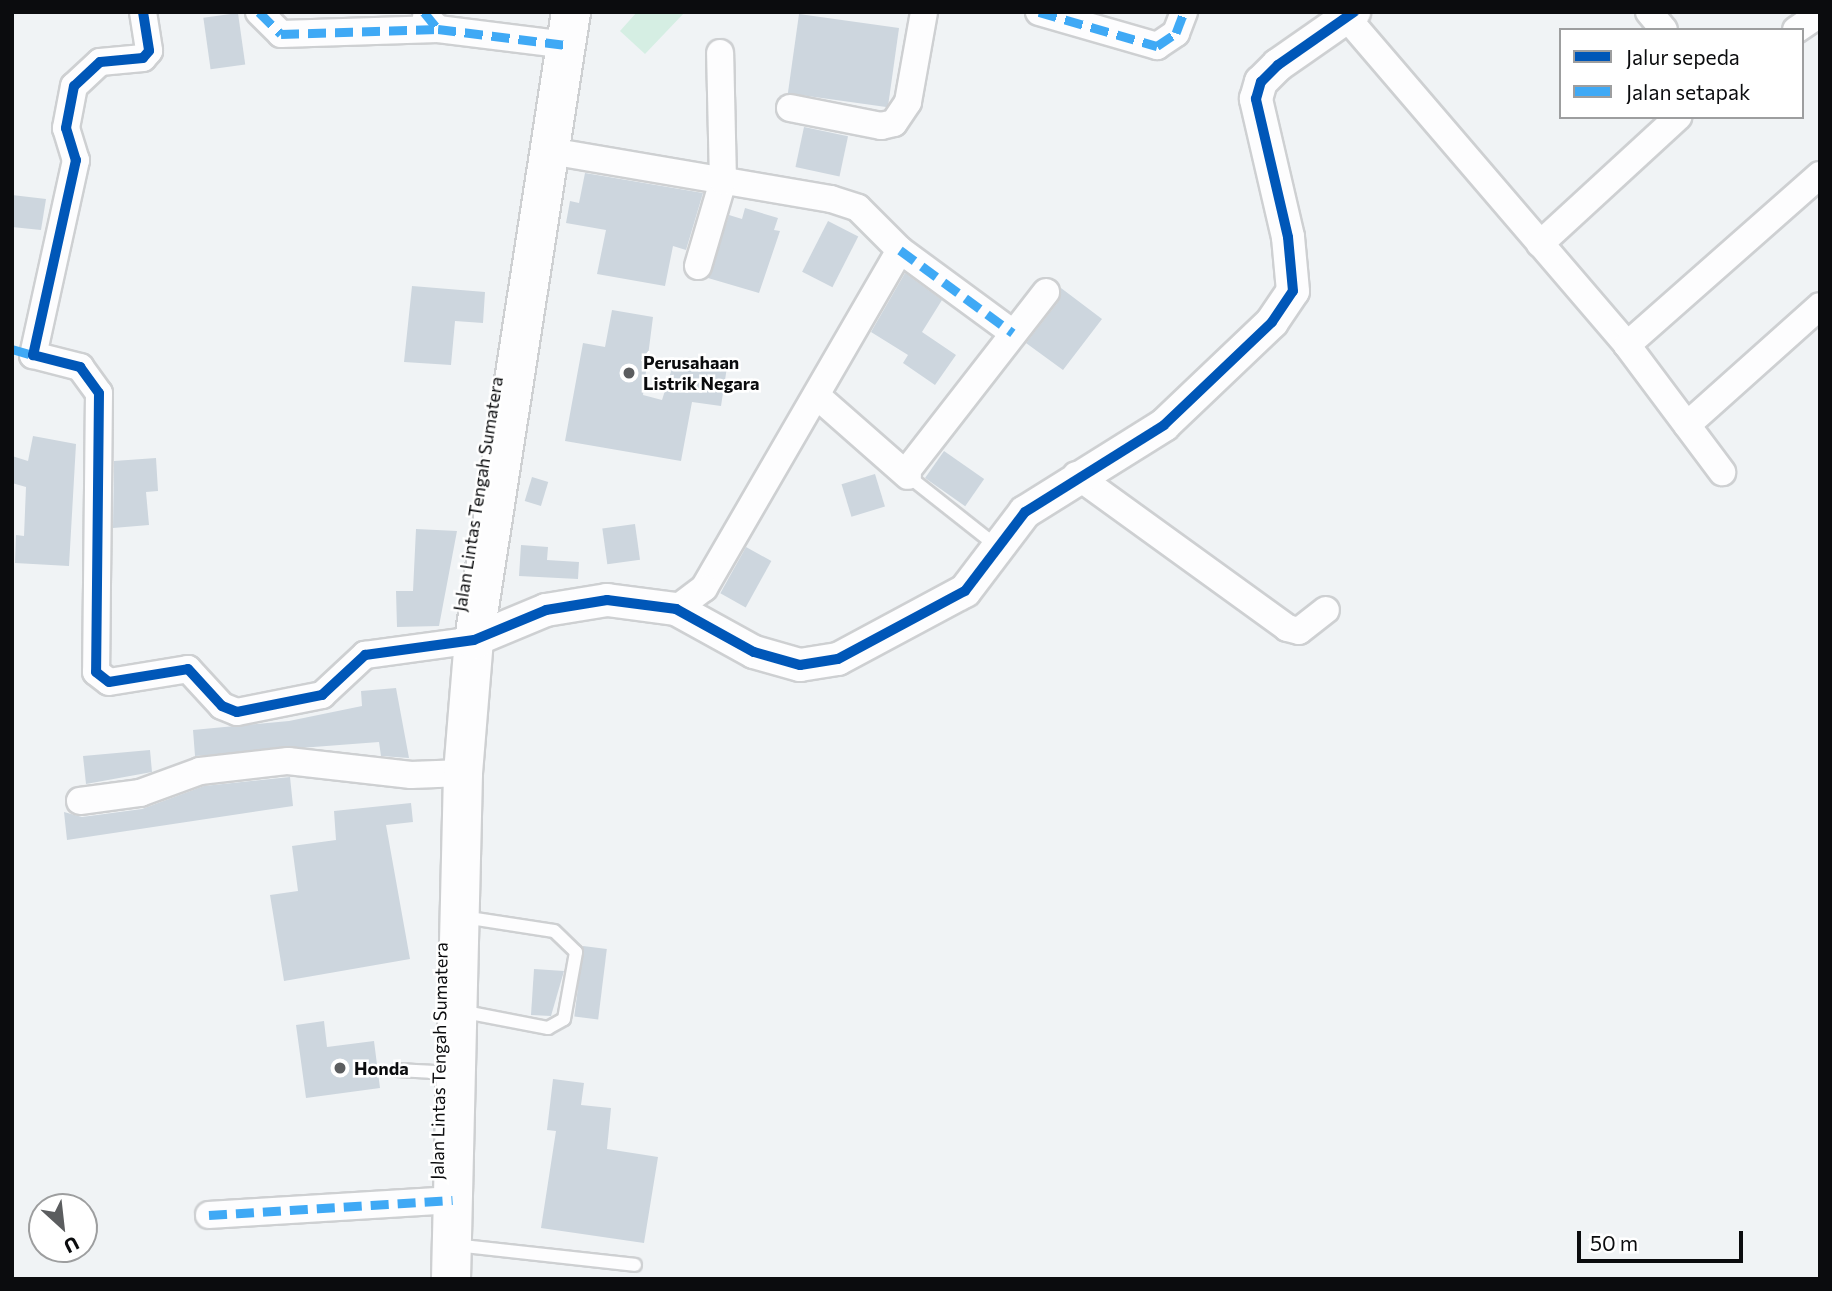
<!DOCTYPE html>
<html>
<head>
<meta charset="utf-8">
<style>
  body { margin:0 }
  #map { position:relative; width:1832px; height:1291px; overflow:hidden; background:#f0f3f5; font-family:Commissioner,sans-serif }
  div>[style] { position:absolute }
  .green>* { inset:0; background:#d5eee3 }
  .building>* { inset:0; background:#cdd6de; transform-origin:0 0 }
  .roads { filter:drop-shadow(2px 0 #ced0d2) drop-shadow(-2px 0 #ced0d2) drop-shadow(0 2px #ced0d2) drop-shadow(0 -2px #ced0d2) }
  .service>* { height:12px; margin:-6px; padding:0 6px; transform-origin:6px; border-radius:6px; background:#fdfdfe }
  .minor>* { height:26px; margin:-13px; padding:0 13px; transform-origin:13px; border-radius:13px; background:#fdfdfe }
  .tertiary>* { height:32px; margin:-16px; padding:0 16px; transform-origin:16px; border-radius:16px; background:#fdfdfe }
  .trunk>* { height:38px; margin:-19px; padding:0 19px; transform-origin:19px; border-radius:19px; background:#fdfdfe }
  .quiet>* { height:9px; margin-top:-4.5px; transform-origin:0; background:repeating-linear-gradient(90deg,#3fa9f5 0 18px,transparent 0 27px) }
  .cycleway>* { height:10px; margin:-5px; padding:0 5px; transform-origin:5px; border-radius:5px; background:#0057b8 }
  .dots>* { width:19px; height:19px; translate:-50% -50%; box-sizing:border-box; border:4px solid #fff; border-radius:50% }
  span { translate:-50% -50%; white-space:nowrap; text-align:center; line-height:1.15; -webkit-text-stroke:5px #fff; paint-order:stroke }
  .poi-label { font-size:18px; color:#0b0c0e; font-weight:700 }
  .left { translate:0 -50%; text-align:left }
  .street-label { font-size:18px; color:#0b0c0e }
  .frame { position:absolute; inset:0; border:14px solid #0b0c0e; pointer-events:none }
  .legend { position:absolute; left:1559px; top:28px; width:245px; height:91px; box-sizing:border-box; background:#fff; border:2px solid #9d9e9f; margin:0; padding:9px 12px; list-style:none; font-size:21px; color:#0b0c0e }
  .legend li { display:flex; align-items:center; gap:14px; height:35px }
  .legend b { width:35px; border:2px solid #9d9e9f }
  .north { position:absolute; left:28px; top:1193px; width:70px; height:70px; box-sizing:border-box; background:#fff; border:2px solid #9d9e9f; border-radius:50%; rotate:153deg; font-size:19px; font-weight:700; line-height:28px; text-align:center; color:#0b0c0e }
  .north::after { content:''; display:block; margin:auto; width:24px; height:32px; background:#5b5d5f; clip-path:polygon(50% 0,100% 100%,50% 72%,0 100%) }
  .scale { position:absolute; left:1577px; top:1231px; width:166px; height:32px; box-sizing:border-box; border:4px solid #0b0c0e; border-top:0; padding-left:9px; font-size:21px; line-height:24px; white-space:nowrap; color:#0b0c0e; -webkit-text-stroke:5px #fff; paint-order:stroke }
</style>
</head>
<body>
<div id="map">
  <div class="green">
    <i style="clip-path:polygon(637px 12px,685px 12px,645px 54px,620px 31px)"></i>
  </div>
  <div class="building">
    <i style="left:238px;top:13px;width:52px;height:35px;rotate:82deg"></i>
    <i style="left:799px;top:14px;width:101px;height:80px;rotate:8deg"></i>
    <i style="left:804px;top:127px;width:45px;height:41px;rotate:12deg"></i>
    <i style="clip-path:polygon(585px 173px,703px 193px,686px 250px,673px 246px,665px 286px,597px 274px,606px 230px,566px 223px,570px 201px,579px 203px)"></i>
    <i style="clip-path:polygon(12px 195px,46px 199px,41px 230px,12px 227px)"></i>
    <i style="clip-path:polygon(745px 208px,778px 218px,774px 230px,780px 231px,759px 293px,708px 278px,729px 215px,742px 219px)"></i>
    <i style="left:828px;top:221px;width:34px;height:57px;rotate:27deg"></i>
    <i style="clip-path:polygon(905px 273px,942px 300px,922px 332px,956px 355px,935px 385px,903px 363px,908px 355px,871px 332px)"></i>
    <i style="clip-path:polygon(412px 286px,485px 292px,483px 323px,455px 321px,451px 365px,404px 362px)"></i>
    <i style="clip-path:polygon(1061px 288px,1102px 319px,1063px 370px,1026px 343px,1058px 302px)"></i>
    <i style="clip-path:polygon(612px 310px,653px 317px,643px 395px,662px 400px,675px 359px,727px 367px,721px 406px,692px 402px,681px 461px,565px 441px,583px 343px,605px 347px)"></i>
    <i style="clip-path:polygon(33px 436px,76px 444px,69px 566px,15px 563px,16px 535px,24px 536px,26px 487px,12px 483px,12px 456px,28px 461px)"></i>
    <i style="left:944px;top:451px;width:49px;height:33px;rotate:35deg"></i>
    <i style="clip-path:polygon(156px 458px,158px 491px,146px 492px,149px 525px,113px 528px,114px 461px)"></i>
    <i style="left:875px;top:474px;width:34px;height:35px;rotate:73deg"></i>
    <i style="left:532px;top:477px;width:17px;height:25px;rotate:17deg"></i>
    <i style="left:635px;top:524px;width:36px;height:33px;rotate:82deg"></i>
    <i style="clip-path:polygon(416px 529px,457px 531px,439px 626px,397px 627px,396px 591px,413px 591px)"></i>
    <i style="clip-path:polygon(521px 545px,548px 547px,547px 560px,579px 562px,578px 579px,519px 576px)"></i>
    <i style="left:746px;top:547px;width:29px;height:53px;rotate:29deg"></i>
    <i style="clip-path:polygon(396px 688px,409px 758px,381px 756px,379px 742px,195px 756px,193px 730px,289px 721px,362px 706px,361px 691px)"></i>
    <i style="clip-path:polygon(150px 750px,152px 772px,86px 784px,83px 756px)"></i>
    <i style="clip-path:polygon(290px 777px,293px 806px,67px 840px,64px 812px,82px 817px,142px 809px,204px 786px)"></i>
    <i style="clip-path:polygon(411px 803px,413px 822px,386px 825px,410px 959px,284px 981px,270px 895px,298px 891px,292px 846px,336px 840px,334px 811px)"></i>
    <i style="left:583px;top:946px;width:24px;height:71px;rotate:7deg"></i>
    <i style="clip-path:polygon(534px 969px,564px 971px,551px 1016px,531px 1015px)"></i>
    <i style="clip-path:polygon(324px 1021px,327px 1047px,374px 1041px,380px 1088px,306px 1098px,296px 1025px)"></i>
    <i style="clip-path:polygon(553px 1079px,584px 1083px,581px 1105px,611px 1108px,607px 1149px,658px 1157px,644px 1243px,541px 1228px,556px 1131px,547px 1130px)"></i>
  </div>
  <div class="roads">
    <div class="service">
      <i style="left:908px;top:476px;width:115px;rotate:38.3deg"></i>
      <i style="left:460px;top:1011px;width:90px;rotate:10.9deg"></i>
      <i style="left:548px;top:1028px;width:18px;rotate:-29deg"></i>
      <i style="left:564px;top:1019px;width:68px;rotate:-79.8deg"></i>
      <i style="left:576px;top:952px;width:30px;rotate:-136deg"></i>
      <i style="left:554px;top:931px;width:91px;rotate:-171.2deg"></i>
      <i style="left:398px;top:1070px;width:55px;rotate:3.1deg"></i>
      <i style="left:455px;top:1245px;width:181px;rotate:6.3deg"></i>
    </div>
    <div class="minor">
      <i style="left:143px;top:12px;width:39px;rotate:81deg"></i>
      <i style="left:149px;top:51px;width:9px;rotate:131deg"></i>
      <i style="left:143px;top:58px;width:43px;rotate:174.7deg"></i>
      <i style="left:100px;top:62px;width:35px;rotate:137deg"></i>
      <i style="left:74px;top:86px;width:43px;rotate:100.8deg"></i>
      <i style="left:66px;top:128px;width:34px;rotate:73deg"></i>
      <i style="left:76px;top:160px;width:200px;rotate:102.4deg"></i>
      <i style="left:33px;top:355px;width:49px;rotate:14.3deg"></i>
      <i style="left:80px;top:367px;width:32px;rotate:54deg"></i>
      <i style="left:99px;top:393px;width:279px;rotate:90.6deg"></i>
      <i style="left:96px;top:672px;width:16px;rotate:38deg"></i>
      <i style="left:109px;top:682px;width:80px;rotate:-9.3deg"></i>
      <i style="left:188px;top:669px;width:50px;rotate:47.4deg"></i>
      <i style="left:222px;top:706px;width:16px;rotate:22deg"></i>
      <i style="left:237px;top:712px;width:87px;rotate:-11.3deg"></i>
      <i style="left:322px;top:695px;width:59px;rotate:-42.9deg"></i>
      <i style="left:365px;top:655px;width:110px;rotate:-7.8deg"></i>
      <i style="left:259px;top:12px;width:31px;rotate:45deg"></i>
      <i style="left:281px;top:34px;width:157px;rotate:-1.8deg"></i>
      <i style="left:1039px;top:12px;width:123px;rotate:16.1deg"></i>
      <i style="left:1157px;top:46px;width:23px;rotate:-34deg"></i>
      <i style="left:1176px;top:33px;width:22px;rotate:-69deg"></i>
      <i style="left:1342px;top:12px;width:438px;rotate:49.4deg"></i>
      <i style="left:1627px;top:345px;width:159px;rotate:53.2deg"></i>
      <i style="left:1649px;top:12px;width:23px;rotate:50deg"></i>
      <i style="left:426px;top:17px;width:17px;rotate:45deg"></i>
      <i style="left:438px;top:29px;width:129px;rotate:7.1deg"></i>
      <i style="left:1796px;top:30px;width:29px;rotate:-34deg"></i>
      <i style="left:790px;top:108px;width:93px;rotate:11.2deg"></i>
      <i style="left:881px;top:126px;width:13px;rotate:-13deg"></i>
      <i style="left:894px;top:123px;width:25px;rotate:-56deg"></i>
      <i style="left:908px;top:102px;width:91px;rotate:-79.9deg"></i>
      <i style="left:550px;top:151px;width:285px;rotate:9.7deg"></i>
      <i style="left:831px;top:199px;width:28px;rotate:18deg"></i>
      <i style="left:858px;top:208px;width:59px;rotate:45deg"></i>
      <i style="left:900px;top:250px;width:391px;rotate:120.1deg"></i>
      <i style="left:704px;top:588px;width:35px;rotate:143deg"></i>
      <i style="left:1540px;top:244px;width:188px;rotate:-42.6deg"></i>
      <i style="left:900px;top:250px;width:140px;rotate:36.3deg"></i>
      <i style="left:698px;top:266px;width:89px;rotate:-73.6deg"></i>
      <i style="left:723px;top:181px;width:128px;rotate:-91.3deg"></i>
      <i style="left:1627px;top:345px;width:257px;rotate:-41.4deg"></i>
      <i style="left:817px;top:396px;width:121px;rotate:41.3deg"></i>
      <i style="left:1687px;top:425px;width:178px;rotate:-41.8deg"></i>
      <i style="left:906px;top:472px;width:228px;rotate:-52.1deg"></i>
      <i style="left:1076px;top:475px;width:261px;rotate:35.9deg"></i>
      <i style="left:1287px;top:628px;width:12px;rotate:14deg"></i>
      <i style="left:1299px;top:631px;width:34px;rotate:-38deg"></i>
      <i style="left:80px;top:801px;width:61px;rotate:-7.6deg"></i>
      <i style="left:140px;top:793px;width:64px;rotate:-20.1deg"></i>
      <i style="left:200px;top:771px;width:89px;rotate:-6.5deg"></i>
      <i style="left:288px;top:761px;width:124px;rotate:6.5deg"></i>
      <i style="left:411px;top:775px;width:52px;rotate:-2.2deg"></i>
      <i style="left:209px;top:1215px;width:244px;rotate:-3.5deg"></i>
    </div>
    <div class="tertiary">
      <i style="left:474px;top:640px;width:78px;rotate:-22.6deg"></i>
      <i style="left:546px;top:610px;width:62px;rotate:-9.3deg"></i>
      <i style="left:607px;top:600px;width:70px;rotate:7.4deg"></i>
      <i style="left:676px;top:609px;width:89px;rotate:28.9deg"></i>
      <i style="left:754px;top:652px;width:48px;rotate:15.8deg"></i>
      <i style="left:800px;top:665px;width:38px;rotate:-9deg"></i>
      <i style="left:838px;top:659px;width:144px;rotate:-28.2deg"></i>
      <i style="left:965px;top:591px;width:99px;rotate:-52.8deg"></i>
      <i style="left:1025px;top:512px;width:164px;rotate:-32deg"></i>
      <i style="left:1164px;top:425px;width:149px;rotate:-43.6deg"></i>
      <i style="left:1272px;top:322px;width:37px;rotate:-56deg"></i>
      <i style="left:1293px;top:291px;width:54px;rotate:-95.3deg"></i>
      <i style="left:1288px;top:237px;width:142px;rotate:-103.1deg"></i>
      <i style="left:1256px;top:99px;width:18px;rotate:-74deg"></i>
      <i style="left:1261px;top:82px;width:24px;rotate:-45deg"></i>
      <i style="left:1278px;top:65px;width:93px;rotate:-34.9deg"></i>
    </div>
    <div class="trunk">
      <i style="left:451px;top:1279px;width:506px;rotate:-88.64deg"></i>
      <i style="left:463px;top:773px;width:133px;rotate:-85.3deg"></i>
      <i style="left:474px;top:640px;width:635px;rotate:-81.22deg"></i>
    </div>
  </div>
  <div class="quiet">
    <i style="left:259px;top:12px;width:31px;rotate:45deg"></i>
    <i style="left:281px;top:34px;width:157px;rotate:-1.8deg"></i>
    <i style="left:424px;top:12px;width:22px;rotate:51deg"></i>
    <i style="left:438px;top:29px;width:129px;rotate:7.1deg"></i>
    <i style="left:1039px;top:12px;width:123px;rotate:16.1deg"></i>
    <i style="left:1157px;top:46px;width:23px;rotate:-34deg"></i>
    <i style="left:1176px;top:33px;width:22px;rotate:-69deg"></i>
    <i style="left:900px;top:250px;width:140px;rotate:36.3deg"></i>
    <i style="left:12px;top:349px;width:22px;rotate:16deg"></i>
    <i style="left:209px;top:1215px;width:244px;rotate:-3.5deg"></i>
  </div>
  <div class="cycleway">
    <i style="left:143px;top:12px;width:39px;rotate:81deg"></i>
    <i style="left:149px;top:51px;width:9px;rotate:131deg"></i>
    <i style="left:143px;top:58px;width:43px;rotate:174.7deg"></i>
    <i style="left:100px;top:62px;width:35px;rotate:137deg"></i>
    <i style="left:74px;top:86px;width:43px;rotate:100.8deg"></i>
    <i style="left:66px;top:128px;width:34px;rotate:73deg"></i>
    <i style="left:76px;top:160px;width:200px;rotate:102.4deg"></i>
    <i style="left:33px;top:355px;width:49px;rotate:14.3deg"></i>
    <i style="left:80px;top:367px;width:32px;rotate:54deg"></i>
    <i style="left:99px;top:393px;width:279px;rotate:90.6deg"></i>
    <i style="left:96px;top:672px;width:16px;rotate:38deg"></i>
    <i style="left:109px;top:682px;width:80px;rotate:-9.3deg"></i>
    <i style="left:188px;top:669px;width:50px;rotate:47.4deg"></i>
    <i style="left:222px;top:706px;width:16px;rotate:22deg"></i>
    <i style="left:237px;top:712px;width:87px;rotate:-11.3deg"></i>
    <i style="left:322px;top:695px;width:59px;rotate:-42.9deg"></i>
    <i style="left:365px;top:655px;width:110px;rotate:-7.8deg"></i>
    <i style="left:474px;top:640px;width:78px;rotate:-22.6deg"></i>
    <i style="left:546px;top:610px;width:62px;rotate:-9.3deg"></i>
    <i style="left:607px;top:600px;width:70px;rotate:7.4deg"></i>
    <i style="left:676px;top:609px;width:89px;rotate:28.9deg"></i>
    <i style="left:754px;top:652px;width:48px;rotate:15.8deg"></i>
    <i style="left:800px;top:665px;width:38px;rotate:-9deg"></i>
    <i style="left:838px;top:659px;width:144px;rotate:-28.2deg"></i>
    <i style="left:965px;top:591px;width:99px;rotate:-52.8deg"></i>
    <i style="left:1025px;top:512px;width:164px;rotate:-32deg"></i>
    <i style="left:1164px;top:425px;width:149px;rotate:-43.6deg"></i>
    <i style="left:1272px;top:322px;width:37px;rotate:-56deg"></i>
    <i style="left:1293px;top:291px;width:54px;rotate:-95.3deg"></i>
    <i style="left:1288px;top:237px;width:142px;rotate:-103.1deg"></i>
    <i style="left:1256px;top:99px;width:18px;rotate:-74deg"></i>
    <i style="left:1261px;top:82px;width:24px;rotate:-45deg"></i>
    <i style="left:1278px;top:65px;width:93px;rotate:-34.9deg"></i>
  </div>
  <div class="dots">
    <i style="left:629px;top:373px;background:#5b5d5f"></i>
    <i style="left:340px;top:1068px;background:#5b5d5f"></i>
  </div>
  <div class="poi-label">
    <span class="left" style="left:643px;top:373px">Perusahaan<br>Listrik Negara</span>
    <span class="left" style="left:354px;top:1068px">Honda</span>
  </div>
  <div class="street-label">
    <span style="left:478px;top:494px;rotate:-81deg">Jalan Lintas Tengah Sumatera</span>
    <span style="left:439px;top:1061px;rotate:-89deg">Jalan Lintas Tengah Sumatera</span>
  </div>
  <div class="frame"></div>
  <ul class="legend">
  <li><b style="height:9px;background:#0057b8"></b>Jalur sepeda</li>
  <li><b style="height:9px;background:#3fa9f5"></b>Jalan setapak</li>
  </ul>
  <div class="north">U</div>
  <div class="scale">50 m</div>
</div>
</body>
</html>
